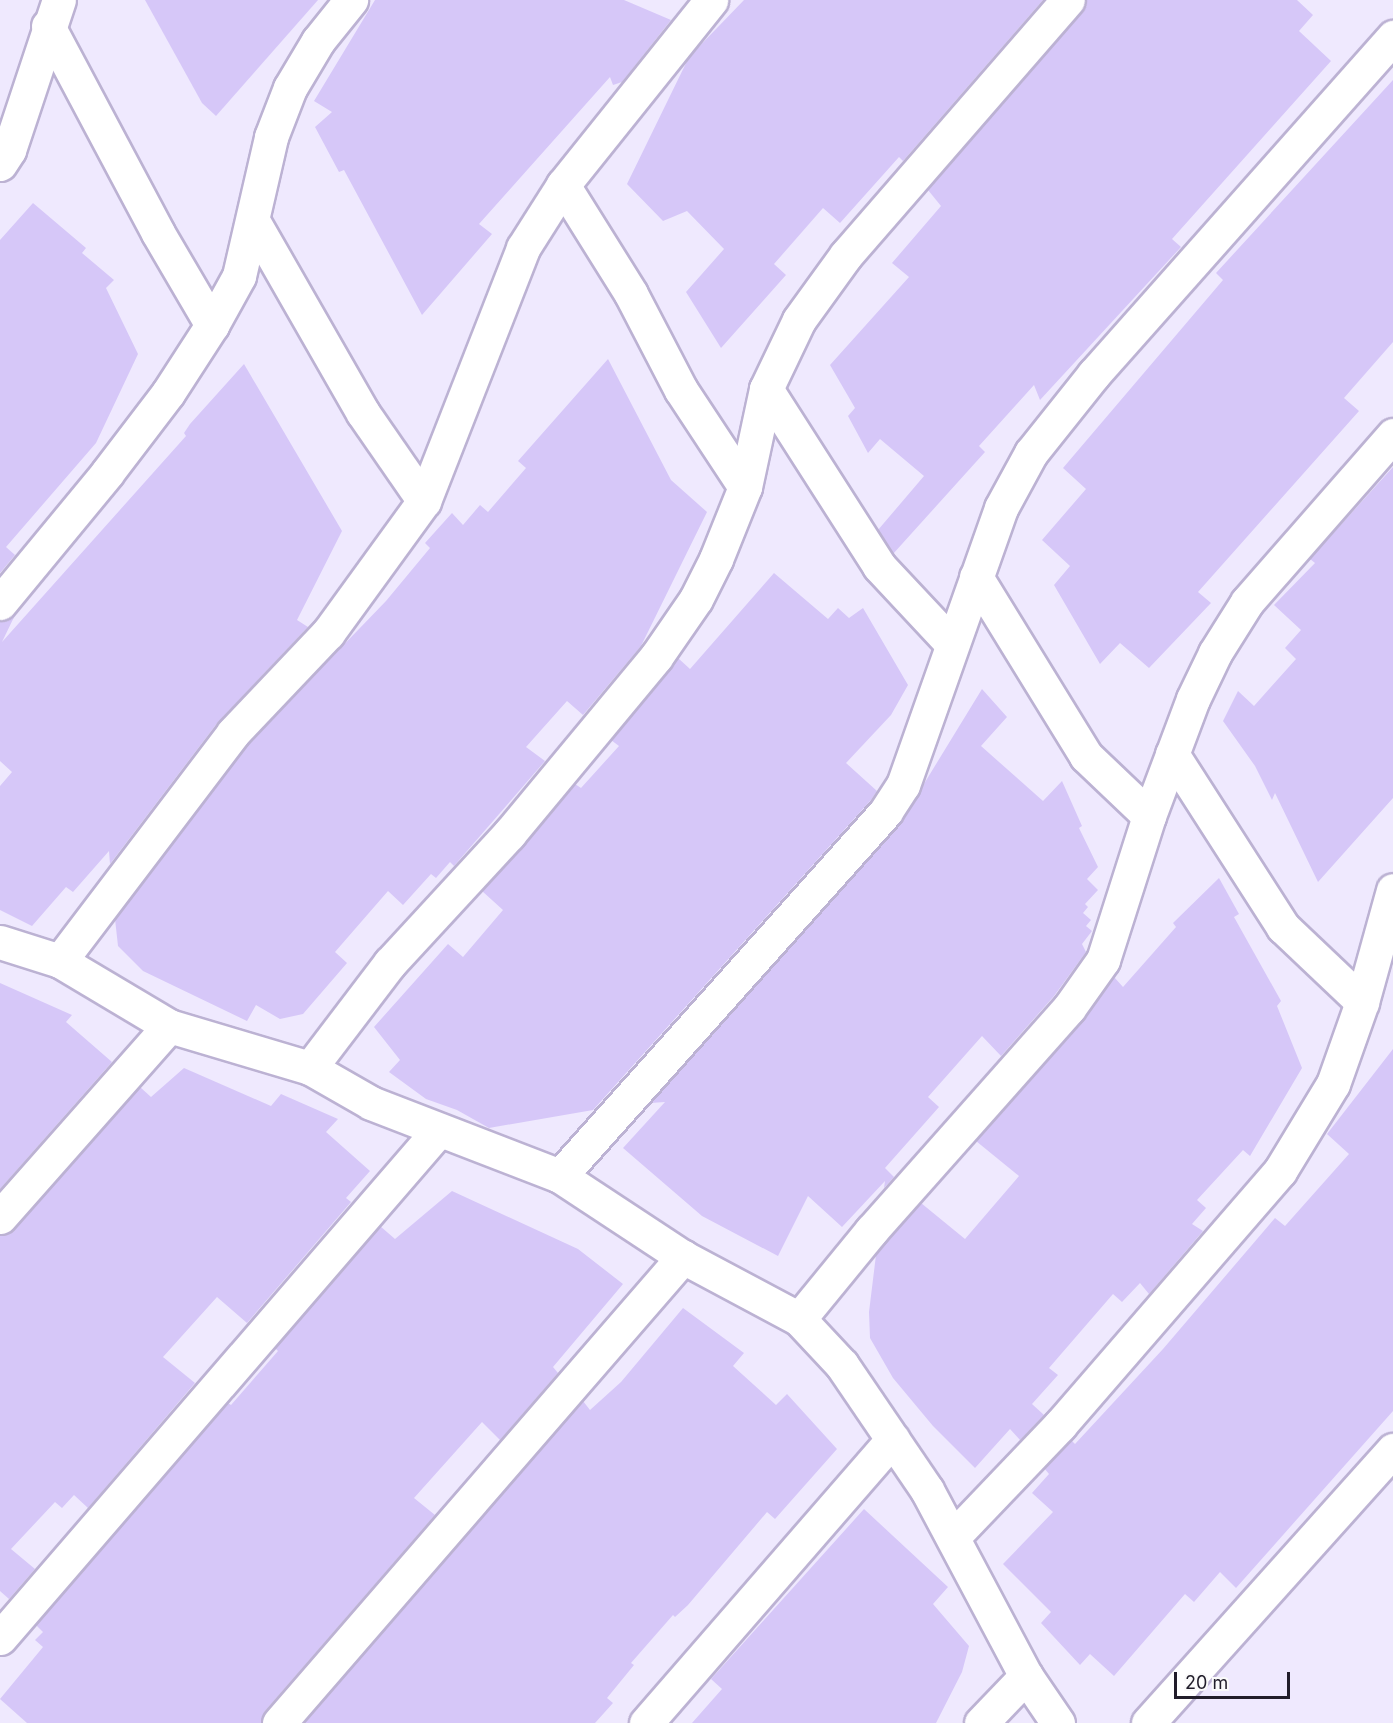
<!DOCTYPE html>
<html>
<head>
<meta charset="utf-8">
<style>
  body { margin:0 }
  #map { position:relative; width:1393px; height:1723px; overflow:hidden; background:#efe9fe; font-family:Inter,sans-serif }
  div>[style] { position:absolute }
  .building>* { inset:0; background:#d6c7f8 }
  .roads { filter:drop-shadow(2px 0 #bcb2d3) drop-shadow(-2px 0 #bcb2d3) drop-shadow(0 2px #bcb2d3) drop-shadow(0 -2px #bcb2d3) }
  .street>* { height:33px; margin:-16.5px; padding:0 16.5px; transform-origin:16.5px; border-radius:16.5px; background:#fff }
  .secondary>* { height:33px; margin:-16.5px; padding:0 16.5px; transform-origin:16.5px; border-radius:16.5px; background:#fff }
  span { translate:-50% -50%; white-space:nowrap; text-align:center; line-height:1.15; -webkit-text-stroke:4.5px #fafafa; paint-order:stroke }
  .scale { position:absolute; left:1174px; top:1672px; width:116px; height:27px; box-sizing:border-box; border:3px solid #211d2a; border-top:0; padding-left:8px; font-size:18px; line-height:21px; white-space:nowrap; color:#211d2a; -webkit-text-stroke:4px #fafafa; paint-order:stroke }
</style>
</head>
<body>
<div id="map">
  <div class="building">
    <i style="clip-path:polygon(145px 0,318px 0,216px 116px,202px 103px)"></i>
    <i style="clip-path:polygon(375px 0,624px 0,671px 20px,622px 82px,613px 85px,610px 77px,479px 224px,492px 234px,422px 315px,344px 170px,339px 172px,315px 127px,332px 112px,314px 101px)"></i>
    <i style="clip-path:polygon(744px 0,1043px 0,903px 161px,899px 157px,840px 223px,823px 208px,774px 264px,786px 275px,721px 348px,686px 292px,724px 249px,687px 211px,663px 221px,627px 184px,689px 57px)"></i>
    <i style="clip-path:polygon(1086px 0,1297px 0,1313px 15px,1299px 31px,1331px 61px,1172px 239px,1181px 247px,1040px 400px,1034px 385px,979px 446px,985px 452px,893px 554px,878px 530px,924px 476px,880px 439px,868px 453px,848px 416px,855px 408px,830px 365px,909px 277px,892px 263px,941px 206px,928px 190px,1082px 12px)"></i>
    <i style="clip-path:polygon(1393px 80px,1393px 342px,1344px 398px,1359px 411px,1198px 592px,1211px 603px,1149px 668px,1120px 643px,1100px 664px,1054px 585px,1070px 566px,1042px 540px,1086px 489px,1063px 468px,1223px 280px,1216px 273px)"></i>
    <i style="clip-path:polygon(33px 203px,86px 248px,82px 253px,114px 280px,106px 288px,138px 354px,96px 443px,6px 547px,15px 555px,0 573px,0 240px)"></i>
    <i style="clip-path:polygon(608px 359px,671px 480px,707px 512px,641px 646px,583px 715px,567px 701px,526px 747px,545px 761px,454px 866px,450px 862px,436px 878px,431px 874px,403px 905px,388px 891px,335px 952px,347px 963px,303px 1014px,280px 1019px,256px 1005px,247px 1021px,143px 971px,118px 946px,115px 919px,247px 745px,386px 601px,430px 548px,425px 543px,452px 513px,463px 525px,480px 505px,488px 512px,526px 468px,518px 461px)"></i>
    <i style="clip-path:polygon(244px 364px,342px 531px,297px 620px,308px 627px,218px 722px,110px 864px,109px 851px,73px 892px,66px 887px,32px 926px,0 910px,0 786px,12px 772px,0 761px,0 621px,16px 613px,2px 642px,186px 436px,184px 433px,190px 424px)"></i>
    <i style="clip-path:polygon(1393px 467px,1393px 798px,1318px 882px,1275px 793px,1272px 800px,1255px 766px,1223px 721px,1238px 691px,1254px 706px,1296px 659px,1285px 648px,1301px 630px,1274px 605px,1315px 563px,1310px 559px)"></i>
    <i style="clip-path:polygon(774px 573px,828px 619px,838px 608px,849px 618px,863px 608px,908px 685px,891px 715px,846px 763px,877px 791px,871px 800px,593px 1110px,489px 1128px,457px 1110px,426px 1099px,389px 1072px,400px 1060px,374px 1027px,448px 944px,463px 957px,503px 910px,482px 891px,575px 784px,581px 788px,619px 746px,611px 740px,678px 658px,690px 669px)"></i>
    <i style="clip-path:polygon(982px 689px,1007px 717px,981px 746px,1043px 801px,1062px 781px,1082px 826px,1079px 828px,1098px 867px,1087px 879px,1098px 890px,1085px 904px,1088px 907px,1083px 913px,1091px 920px,1086px 926px,1092px 931px,1082px 944px,1086px 952px,1054px 996px,1001px 1056px,982px 1036px,928px 1097px,939px 1107px,885px 1168px,894px 1177px,884px 1188px,885px 1181px,842px 1227px,808px 1196px,778px 1256px,702px 1216px,623px 1148px,665px 1102px,650px 1103px,900px 823px)"></i>
    <i style="clip-path:polygon(1219px 878px,1239px 914px,1234px 917px,1281px 1001px,1277px 1006px,1302px 1068px,1250px 1156px,1243px 1150px,1197px 1200px,1206px 1208px,1192px 1224px,1203px 1231px,1149px 1294px,1140px 1283px,1122px 1302px,1113px 1294px,1049px 1368px,1058px 1375px,1032px 1404px,1044px 1415px,1020px 1440px,1010px 1429px,975px 1468px,933px 1426px,893px 1378px,870px 1338px,869px 1312px,876px 1255px,921px 1203px,965px 1239px,1019px 1176px,976px 1141px,1083px 1020px,1114px 977px,1123px 987px,1176px 927px,1173px 923px)"></i>
    <i style="clip-path:polygon(0 983px,72px 1015px,66px 1022px,112px 1062px,0 1189px)"></i>
    <i style="clip-path:polygon(1393px 1049px,1393px 1411px,1236px 1588px,1220px 1572px,1194px 1602px,1185px 1594px,1114px 1676px,1090px 1654px,1080px 1665px,1041px 1623px,1051px 1612px,1003px 1564px,1053px 1512px,1032px 1493px,1049px 1474px,1044px 1468px,1071px 1440px,1075px 1444px,1163px 1349px,1275px 1218px,1285px 1226px,1349px 1154px,1327px 1134px)"></i>
    <i style="clip-path:polygon(184px 1068px,271px 1106px,281px 1094px,338px 1119px,326px 1132px,370px 1171px,346px 1198px,351px 1202px,247px 1323px,217px 1297px,163px 1357px,195px 1383px,88px 1508px,74px 1495px,62px 1508px,55px 1502px,11px 1549px,35px 1569px,9px 1599px,0 1591px,0 1235px,14px 1229px,140px 1087px,151px 1097px)"></i>
    <i style="clip-path:polygon(452px 1191px,578px 1249px,623px 1284px,553px 1367px,558px 1373px,500px 1440px,482px 1422px,414px 1498px,435px 1515px,265px 1711px,261px 1723px,27px 1723px,0 1699px,43px 1647px,35px 1640px,43px 1632px,36px 1625px,228px 1403px,231px 1405px,278px 1351px,275px 1348px,380px 1226px,395px 1239px)"></i>
    <i style="clip-path:polygon(683px 1308px,744px 1353px,733px 1366px,776px 1405px,787px 1394px,837px 1449px,775px 1519px,767px 1512px,688px 1605px,675px 1617px,673px 1615px,631px 1663px,634px 1665px,607px 1698px,613px 1703px,595px 1723px,304px 1723px,583px 1401px,590px 1410px,621px 1382px)"></i>
    <i style="clip-path:polygon(864px 1509px,948px 1587px,933px 1604px,969px 1646px,962px 1672px,936px 1723px,692px 1723px,722px 1689px,711px 1679px)"></i>
  </div>
  <div class="roads">
    <div class="street">
      <i style="left:48px;top:26px;width:234px;rotate:62deg"></i>
      <i style="left:158px;top:233px;width:107px;rotate:59.6deg"></i>
      <i style="left:0;top:164px;width:17px;rotate:-57deg"></i>
      <i style="left:9px;top:150px;width:158px;rotate:-71.6deg"></i>
      <i style="left:563px;top:185px;width:128px;rotate:58deg"></i>
      <i style="left:631px;top:294px;width:108px;rotate:62.5deg"></i>
      <i style="left:681px;top:390px;width:116px;rotate:56.6deg"></i>
      <i style="left:253px;top:221px;width:221px;rotate:60.2deg"></i>
      <i style="left:363px;top:413px;width:107px;rotate:55.3deg"></i>
      <i style="left:766px;top:389px;width:210px;rotate:57.4deg"></i>
      <i style="left:879px;top:566px;width:107px;rotate:46.9deg"></i>
      <i style="left:976px;top:577px;width:210px;rotate:58.4deg"></i>
      <i style="left:1086px;top:756px;width:87px;rotate:43.6deg"></i>
      <i style="left:0;top:603px;width:168px;rotate:-50.5deg"></i>
      <i style="left:107px;top:473px;width:101px;rotate:-52.7deg"></i>
      <i style="left:168px;top:393px;width:81px;rotate:-57.1deg"></i>
      <i style="left:212px;top:325px;width:56px;rotate:-61.1deg"></i>
      <i style="left:239px;top:276px;width:143px;rotate:-77deg"></i>
      <i style="left:271px;top:137px;width:53px;rotate:-68.8deg"></i>
      <i style="left:290px;top:88px;width:55px;rotate:-59.2deg"></i>
      <i style="left:318px;top:41px;width:53px;rotate:-51.2deg"></i>
      <i style="left:1172px;top:754px;width:206px;rotate:57.3deg"></i>
      <i style="left:1283px;top:927px;width:109px;rotate:43.5deg"></i>
      <i style="left:60px;top:961px;width:286px;rotate:-52.8deg"></i>
      <i style="left:233px;top:733px;width:138px;rotate:-46.5deg"></i>
      <i style="left:328px;top:633px;width:163px;rotate:-54deg"></i>
      <i style="left:424px;top:501px;width:272px;rotate:-68.6deg"></i>
      <i style="left:523px;top:248px;width:75px;rotate:-57.6deg"></i>
      <i style="left:563px;top:185px;width:237px;rotate:-51.3deg"></i>
      <i style="left:310px;top:1068px;width:132px;rotate:-52.7deg"></i>
      <i style="left:390px;top:963px;width:176px;rotate:-47.3deg"></i>
      <i style="left:509px;top:834px;width:230px;rotate:-50.3deg"></i>
      <i style="left:656px;top:657px;width:70px;rotate:-55.4deg"></i>
      <i style="left:696px;top:599px;width:45px;rotate:-63.4deg"></i>
      <i style="left:716px;top:559px;width:78px;rotate:-68.1deg"></i>
      <i style="left:745px;top:487px;width:100px;rotate:-77.9deg"></i>
      <i style="left:766px;top:389px;width:76px;rotate:-64.4deg"></i>
      <i style="left:799px;top:320px;width:80px;rotate:-54.1deg"></i>
      <i style="left:846px;top:255px;width:338px;rotate:-49deg"></i>
      <i style="left:560px;top:1176px;width:489px;rotate:-48.2deg"></i>
      <i style="left:886px;top:811px;width:31px;rotate:-57deg"></i>
      <i style="left:903px;top:785px;width:294px;rotate:-70.5deg"></i>
      <i style="left:1001px;top:508px;width:63px;rotate:-61.4deg"></i>
      <i style="left:1031px;top:453px;width:101px;rotate:-51.4deg"></i>
      <i style="left:1094px;top:374px;width:451px;rotate:-48.4deg"></i>
      <i style="left:0;top:1217px;width:255px;rotate:-48.5deg"></i>
      <i style="left:799px;top:1319px;width:114px;rotate:-50.7deg"></i>
      <i style="left:871px;top:1231px;width:298px;rotate:-48.4deg"></i>
      <i style="left:1069px;top:1008px;width:59px;rotate:-54.7deg"></i>
      <i style="left:1103px;top:960px;width:151px;rotate:-72.3deg"></i>
      <i style="left:1149px;top:816px;width:125px;rotate:-69.4deg"></i>
      <i style="left:1193px;top:699px;width:51px;rotate:-64.4deg"></i>
      <i style="left:1215px;top:653px;width:60px;rotate:-57.9deg"></i>
      <i style="left:1247px;top:602px;width:222px;rotate:-48.8deg"></i>
      <i style="left:953px;top:1537px;width:155px;rotate:-46.3deg"></i>
      <i style="left:1060px;top:1425px;width:336px;rotate:-49.1deg"></i>
      <i style="left:1280px;top:1171px;width:102px;rotate:-58.7deg"></i>
      <i style="left:1333px;top:1084px;width:87px;rotate:-70.5deg"></i>
      <i style="left:1362px;top:1002px;width:116px;rotate:-74.5deg"></i>
      <i style="left:0;top:1638px;width:669px;rotate:-49.18deg"></i>
      <i style="left:279px;top:1723px;width:617px;rotate:-49.08deg"></i>
      <i style="left:646px;top:1723px;width:376px;rotate:-49deg"></i>
      <i style="left:981px;top:1723px;width:65px;rotate:-46.2deg"></i>
      <i style="left:1148px;top:1723px;width:367px;rotate:-48.1deg"></i>
    </div>
    <div class="secondary">
      <i style="left:0;top:942px;width:63px;rotate:17.6deg"></i>
      <i style="left:60px;top:961px;width:127px;rotate:30.8deg"></i>
      <i style="left:169px;top:1026px;width:147px;rotate:16.6deg"></i>
      <i style="left:310px;top:1068px;width:70px;rotate:29.8deg"></i>
      <i style="left:371px;top:1103px;width:203px;rotate:21.1deg"></i>
      <i style="left:560px;top:1176px;width:147px;rotate:33.4deg"></i>
      <i style="left:683px;top:1257px;width:132px;rotate:28.1deg"></i>
      <i style="left:799px;top:1319px;width:63px;rotate:46.9deg"></i>
      <i style="left:842px;top:1365px;width:151px;rotate:55.8deg"></i>
      <i style="left:927px;top:1490px;width:211px;rotate:62deg"></i>
      <i style="left:1026px;top:1676px;width:57px;rotate:55.8deg"></i>
    </div>
  </div>
  <div class="scale">20 m</div>
</div>
</body>
</html>
